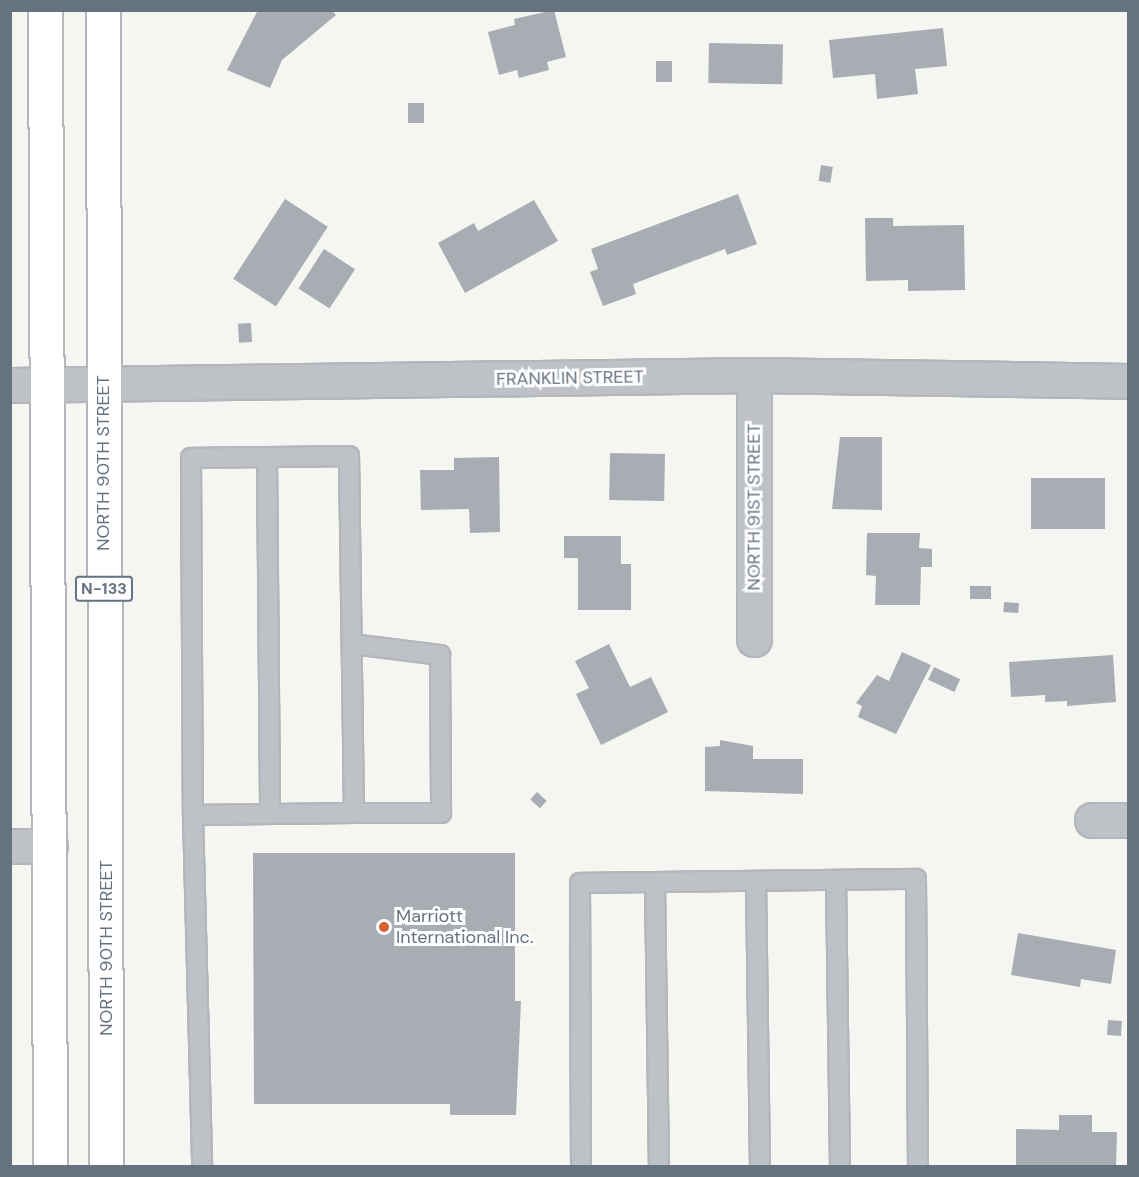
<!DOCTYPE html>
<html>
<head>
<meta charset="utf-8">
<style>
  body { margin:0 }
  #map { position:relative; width:1139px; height:1177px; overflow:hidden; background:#f5f5f1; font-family:"DM Sans",sans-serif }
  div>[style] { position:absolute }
  .building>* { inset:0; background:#a7adb3; transform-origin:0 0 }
  .roads { filter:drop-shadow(2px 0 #b3b7bb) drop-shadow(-2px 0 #b3b7bb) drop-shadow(0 2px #b3b7bb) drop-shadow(0 -2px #b3b7bb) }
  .lane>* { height:18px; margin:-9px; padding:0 9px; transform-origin:9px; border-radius:9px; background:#bec1c5 }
  .street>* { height:33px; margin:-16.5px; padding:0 16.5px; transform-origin:16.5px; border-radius:16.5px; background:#bec1c5 }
  .primary>* { height:33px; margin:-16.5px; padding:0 16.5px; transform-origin:16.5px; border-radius:16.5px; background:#fff }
  .dots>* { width:16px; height:16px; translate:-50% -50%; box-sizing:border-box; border:3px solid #fff; border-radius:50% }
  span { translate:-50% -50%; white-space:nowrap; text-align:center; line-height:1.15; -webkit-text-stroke:6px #fff; paint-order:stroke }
  .shield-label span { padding:2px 4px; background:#fff; border:2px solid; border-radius:4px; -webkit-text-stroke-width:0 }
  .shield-label { font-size:16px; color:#657381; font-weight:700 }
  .street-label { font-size:18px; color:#657381 }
  .poi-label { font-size:18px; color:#657381 }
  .left { translate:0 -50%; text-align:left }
  .frame { position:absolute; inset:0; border:12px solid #657381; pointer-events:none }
</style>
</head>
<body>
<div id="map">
  <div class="building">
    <i style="clip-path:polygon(258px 10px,332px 10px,336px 15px,282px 60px,270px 88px,227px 70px)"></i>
    <i style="clip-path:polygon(554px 10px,566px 57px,547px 62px,549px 70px,519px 78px,517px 70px,499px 75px,488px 32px,515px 25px,514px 19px)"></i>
    <i style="clip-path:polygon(943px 28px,947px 66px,915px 69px,918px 94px,877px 99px,875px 74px,833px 78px,829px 40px)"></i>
    <i style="left:709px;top:43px;width:74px;height:40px;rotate:1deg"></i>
    <i style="left:656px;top:61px;width:16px;height:21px"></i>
    <i style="left:408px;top:103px;width:16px;height:20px"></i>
    <i style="left:821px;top:165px;width:12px;height:16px;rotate:9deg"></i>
    <i style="clip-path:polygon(738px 194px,757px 244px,727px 255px,725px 249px,633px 284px,636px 294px,603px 306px,590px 272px,598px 269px,591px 249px)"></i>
    <i style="left:285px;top:199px;width:51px;height:95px;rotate:33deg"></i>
    <i style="clip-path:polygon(534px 200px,558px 241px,465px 293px,438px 243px,474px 223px,478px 231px)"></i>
    <i style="clip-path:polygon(865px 218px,893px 218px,893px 226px,964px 225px,965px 290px,908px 291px,908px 280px,866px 281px)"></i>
    <i style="left:324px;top:249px;width:37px;height:47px;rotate:33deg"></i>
    <i style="left:251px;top:323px;width:19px;height:13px;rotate:87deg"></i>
    <i style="clip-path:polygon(840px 437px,882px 437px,882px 510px,832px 509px)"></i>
    <i style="left:610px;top:453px;width:55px;height:47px;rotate:1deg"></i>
    <i style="clip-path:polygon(499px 457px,500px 532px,470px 533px,469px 509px,421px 510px,420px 470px,454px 470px,454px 458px)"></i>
    <i style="left:1105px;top:478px;width:51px;height:74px;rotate:90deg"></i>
    <i style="clip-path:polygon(867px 533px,920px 533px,919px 548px,932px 549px,932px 567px,921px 567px,920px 605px,875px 605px,876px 576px,866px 575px)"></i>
    <i style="clip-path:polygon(564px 536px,621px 536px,621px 564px,631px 564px,631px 610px,578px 610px,578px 558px,564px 558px)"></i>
    <i style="left:970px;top:586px;width:21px;height:13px"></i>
    <i style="left:1004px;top:602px;width:15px;height:10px;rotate:4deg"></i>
    <i style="clip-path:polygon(609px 644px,630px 687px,651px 677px,668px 712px,601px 745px,576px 694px,589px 688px,575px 661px)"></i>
    <i style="clip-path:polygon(902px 652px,931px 665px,896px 734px,858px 717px,862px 706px,856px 703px,877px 675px,889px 681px)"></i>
    <i style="clip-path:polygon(1113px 655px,1116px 702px,1067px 706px,1067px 701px,1045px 702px,1045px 695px,1011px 697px,1009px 662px)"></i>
    <i style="left:934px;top:667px;width:29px;height:14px;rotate:25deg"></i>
    <i style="clip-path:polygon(720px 740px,753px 746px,753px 759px,803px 759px,803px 794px,705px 791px,705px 747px,720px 746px)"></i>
    <i style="left:537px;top:792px;width:13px;height:10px;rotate:42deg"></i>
    <i style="clip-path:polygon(253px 853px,515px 853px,515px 1001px,521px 1001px,516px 1115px,450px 1115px,450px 1104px,254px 1104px)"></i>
    <i style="clip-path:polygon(1018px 933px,1116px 950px,1111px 984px,1081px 979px,1080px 987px,1011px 975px)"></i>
    <i style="left:1108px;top:1020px;width:14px;height:15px;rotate:4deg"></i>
    <i style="clip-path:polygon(1059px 1115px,1092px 1115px,1092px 1132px,1117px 1132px,1116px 1166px,1016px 1166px,1016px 1129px,1059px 1130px)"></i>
  </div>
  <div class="roads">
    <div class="lane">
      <i style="left:267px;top:457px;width:357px;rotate:89.5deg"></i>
      <i style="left:352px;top:644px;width:89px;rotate:7.1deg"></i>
      <i style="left:440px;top:655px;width:158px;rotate:89.6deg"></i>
      <i style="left:441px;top:813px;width:87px;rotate:180deg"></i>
      <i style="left:193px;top:815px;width:161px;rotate:-0.7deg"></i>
      <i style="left:354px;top:813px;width:357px;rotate:-90.8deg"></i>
      <i style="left:349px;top:456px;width:158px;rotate:179.3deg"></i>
      <i style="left:191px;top:458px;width:357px;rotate:89.7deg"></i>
      <i style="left:193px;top:815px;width:351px;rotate:88.5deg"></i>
      <i style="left:836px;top:880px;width:286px;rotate:89.2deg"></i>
      <i style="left:756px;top:881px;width:285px;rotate:89.2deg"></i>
      <i style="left:655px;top:883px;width:283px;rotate:89.2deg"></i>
      <i style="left:581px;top:1166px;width:283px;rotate:-90.2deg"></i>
      <i style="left:580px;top:883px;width:336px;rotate:-0.7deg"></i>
      <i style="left:916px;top:879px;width:287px;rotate:89.6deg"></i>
    </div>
    <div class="street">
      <i style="left:754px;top:375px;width:264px;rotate:90deg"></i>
      <i style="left:10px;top:385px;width:744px;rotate:-0.77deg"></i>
      <i style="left:754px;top:375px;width:374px;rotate:0.9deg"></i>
      <i style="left:1092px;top:820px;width:36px"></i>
      <i style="left:10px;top:846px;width:40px"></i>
    </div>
    <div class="primary">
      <i style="left:45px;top:10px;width:1156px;rotate:89.75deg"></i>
      <i style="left:103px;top:10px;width:1156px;rotate:89.85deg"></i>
    </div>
  </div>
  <div class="dots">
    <i style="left:384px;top:927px;background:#d95f2d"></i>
  </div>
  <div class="shield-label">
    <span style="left:104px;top:589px">N-133</span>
  </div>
  <div class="street-label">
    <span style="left:570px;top:378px;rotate:-1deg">FRANKLIN STREET</span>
    <span style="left:103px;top:463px;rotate:-90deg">NORTH 90TH STREET</span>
    <span style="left:754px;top:507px;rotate:-90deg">NORTH 91ST STREET</span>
    <span style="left:106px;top:948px;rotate:-90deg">NORTH 90TH STREET</span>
  </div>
  <div class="poi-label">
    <span class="left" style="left:396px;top:927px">Marriott<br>International Inc.</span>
  </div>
  <div class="frame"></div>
</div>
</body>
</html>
